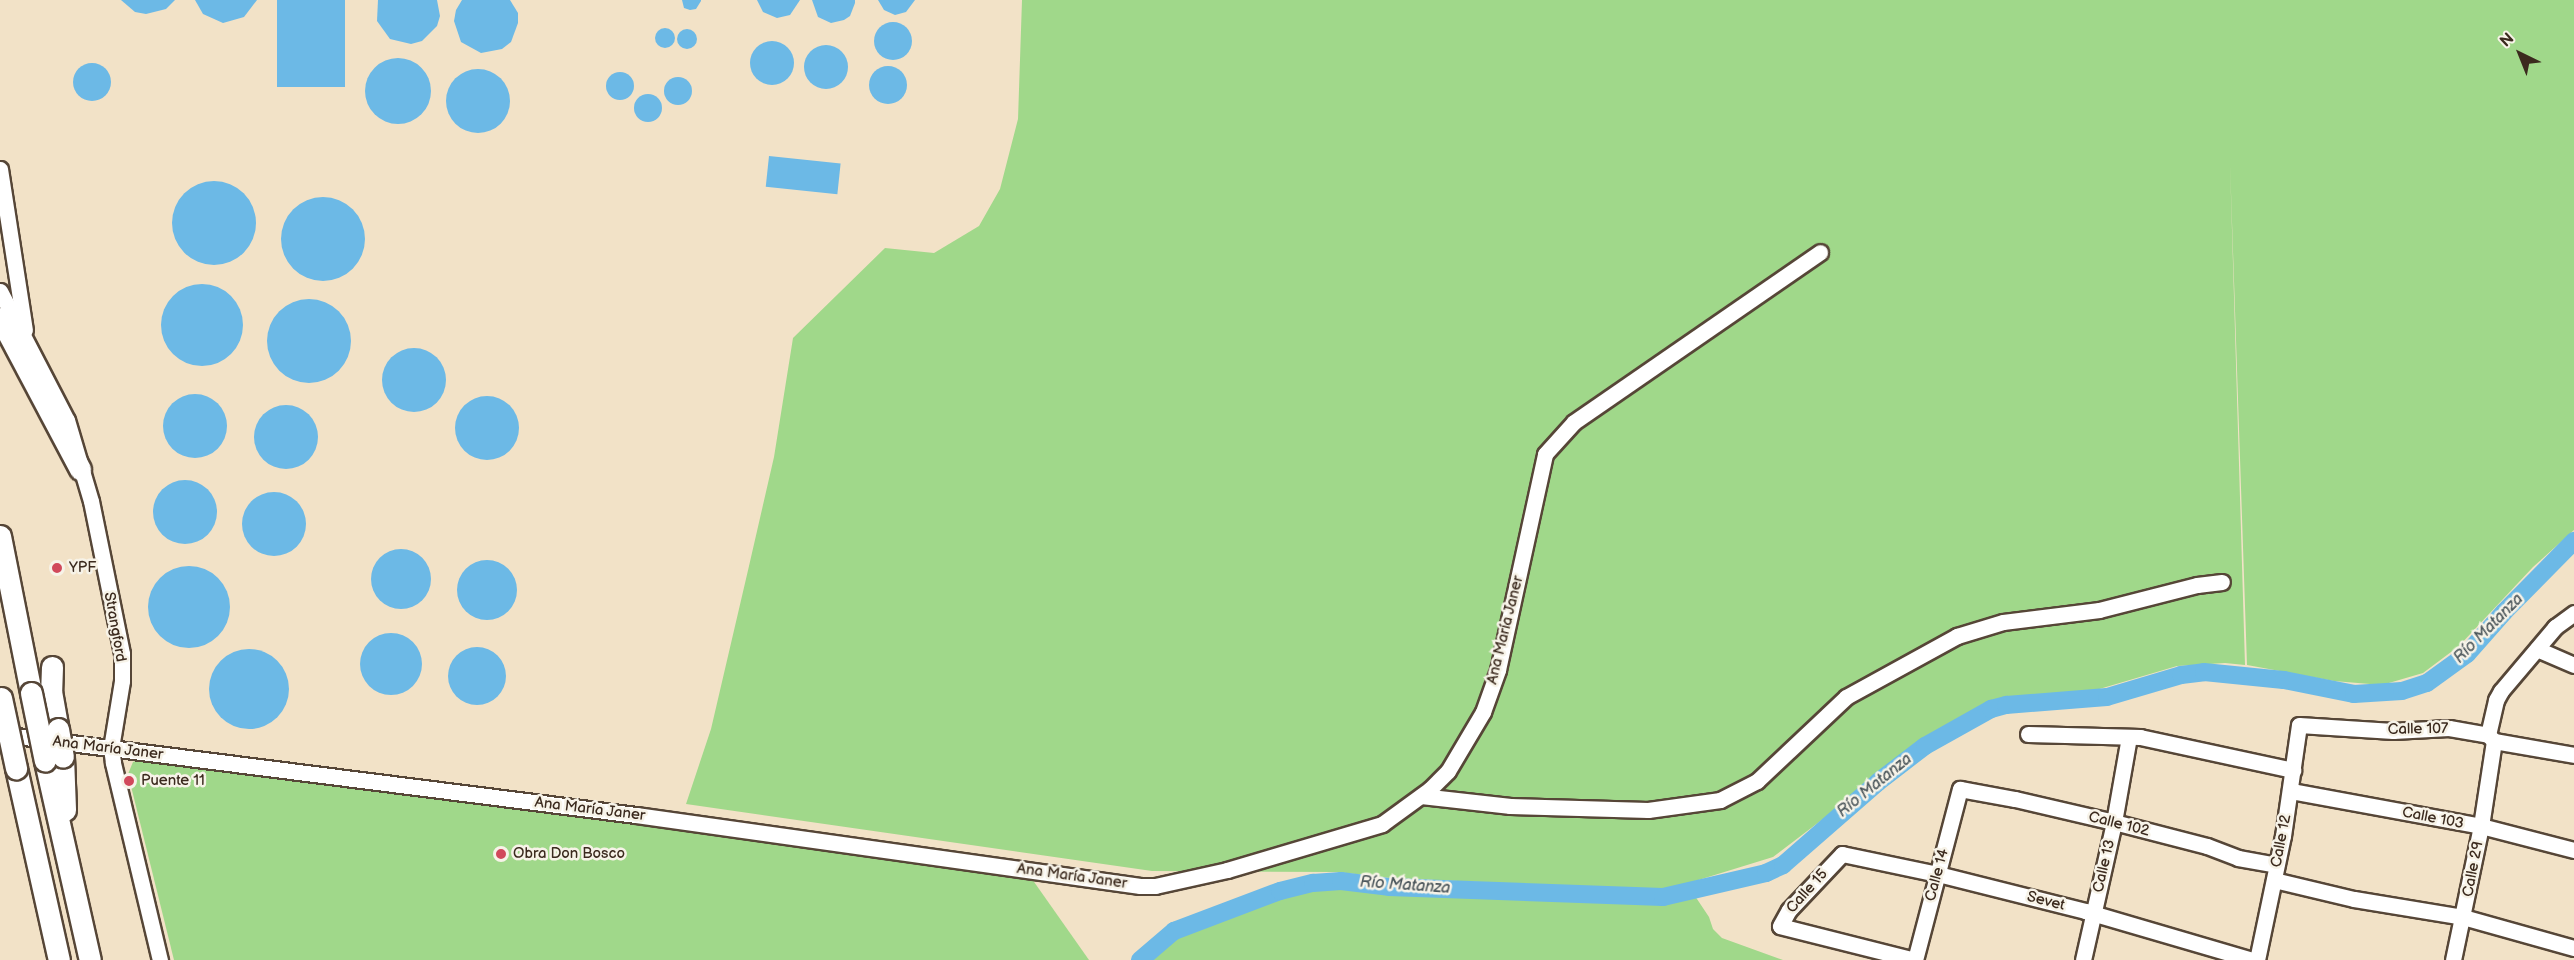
<!DOCTYPE html>
<html>
<head>
<meta charset="utf-8">
<style>
  body { margin:0 }
  #map { position:relative; width:2574px; height:960px; overflow:hidden; background:#f2e2c7; font-family:"Balsamiq Sans",sans-serif }
  div>[style] { position:absolute }
  .green>* { inset:0; background:#a0d88a }
  .water>* { inset:0; background:#6cb9e6; transform-origin:0 0 }
  .round { border-radius:50% }
  .river>* { height:18px; margin:-9px; padding:0 9px; transform-origin:9px; border-radius:9px; background:#6cb9e6 }
  .roads { filter:drop-shadow(2px 0 #564637) drop-shadow(-2px 0 #564637) drop-shadow(0 2px #564637) drop-shadow(0 -2px #564637) }
  .minor>* { height:15px; margin:-7.5px; padding:0 7.5px; transform-origin:7.5px; border-radius:7.5px; background:#fff }
  .highway>* { height:21px; margin:-10.5px; padding:0 10.5px; transform-origin:10.5px; border-radius:10.5px; background:#fff }
  .bridges { filter:drop-shadow(2px 0 #564637) drop-shadow(-2px 0 #564637) drop-shadow(0 2px #564637) drop-shadow(0 -2px #564637) }
  .highway-bridge>* { height:21px; margin:-10.5px; padding:0 10.5px; transform-origin:10.5px; border-radius:10.5px; background:#fff }
  .dots>* { width:16px; height:16px; translate:-50% -50%; box-sizing:border-box; border:3px solid #f7f3e8; border-radius:50% }
  span { translate:-50% -50%; white-space:nowrap; text-align:center; line-height:1.15; -webkit-text-stroke:5px #f7f3e8; paint-order:stroke }
  .poi-label { font-size:15px; color:#3b2a1e }
  .left { translate:0 -50%; text-align:left }
  .street-label { font-size:15px; color:#3b2a1e }
  .water-label { font-size:16px; color:#4a555a; font-style:italic }
  .north { position:absolute; left:2490px; top:24px; width:60px; height:60px; -webkit-text-stroke:4px #f7f3e8; paint-order:stroke; rotate:317deg; font-size:16px; font-weight:700; line-height:24px; text-align:center; color:#3b2a1e }
  .north::after { content:''; display:block; margin:auto; width:21px; height:27px; background:#3b2a1e; clip-path:polygon(50% 0,100% 100%,50% 72%,0 100%) }
</style>
</head>
<body>
<div id="map">
  <div class="green">
    <i style="clip-path:polygon(1022px 0,2574px 0,2574px 530px,2533px 567px,2459px 646px,2423px 673px,2382px 685px,2334px 681px,2247px 665px,2230px 163px,2245px 665px,2225px 663px,2177px 666px,2096px 690px,1993px 703px,1924px 742px,1773px 857px,1666px 890px,1390px 878px,1338px 872px,1152px 871px,686px 804px,711px 729px,749px 566px,774px 457px,793px 338px,885px 248px,934px 253px,979px 226px,1000px 189px,1018px 119px)"></i>
    <i style="clip-path:polygon(140px 759px,678px 829px,1032px 879px,1089px 960px,174px 960px,128px 774px,133px 762px)"></i>
    <i style="clip-path:polygon(1341px 881px,1389px 887px,1663px 897px,1691px 890px,1709px 917px,1713px 929px,1722px 938px,1783px 960px,1140px 960px,1174px 931px,1219px 913px,1280px 891px,1313px 883px)"></i>
  </div>
  <div class="water">
    <i style="clip-path:polygon(121px 0,175px 0,166px 9px,146px 14px,135px 12px)"></i>
    <i style="clip-path:polygon(195px 0,257px 0,244px 17px,223px 23px,203px 14px)"></i>
    <i style="left:277px;top:0;width:68px;height:87px"></i>
    <i style="clip-path:polygon(378px 0,437px 0,440px 16px,437px 26px,422px 41px,411px 44px,390px 39px,377px 21px)"></i>
    <i style="clip-path:polygon(462px 0,510px 0,518px 13px,518px 23px,511px 42px,502px 49px,481px 53px,461px 42px,454px 21px,456px 10px)"></i>
    <i style="clip-path:polygon(682px 0,701px 0,701px 1px,696px 9px,690px 10px,684px 8px)"></i>
    <i style="clip-path:polygon(757px 0,800px 0,790px 15px,777px 18px,763px 12px)"></i>
    <i style="clip-path:polygon(812px 0,855px 0,855px 3px,850px 16px,844px 20px,831px 23px,818px 17px)"></i>
    <i style="clip-path:polygon(878px 0,915px 0,906px 12px,895px 15px,884px 10px)"></i>
    <i class="round" style="left:874px;top:22px;width:38px;height:38px"></i>
    <i class="round" style="left:655px;top:28px;width:20px;height:20px"></i>
    <i class="round" style="left:677px;top:29px;width:20px;height:20px"></i>
    <i class="round" style="left:750px;top:41px;width:44px;height:44px"></i>
    <i class="round" style="left:804px;top:45px;width:44px;height:44px"></i>
    <i class="round" style="left:365px;top:58px;width:66px;height:66px"></i>
    <i class="round" style="left:73px;top:63px;width:38px;height:38px"></i>
    <i class="round" style="left:869px;top:66px;width:38px;height:38px"></i>
    <i class="round" style="left:446px;top:69px;width:64px;height:64px"></i>
    <i class="round" style="left:606px;top:72px;width:28px;height:28px"></i>
    <i class="round" style="left:664px;top:77px;width:28px;height:28px"></i>
    <i class="round" style="left:634px;top:94px;width:28px;height:28px"></i>
    <i style="left:769px;top:156px;width:72px;height:31px;rotate:6deg"></i>
    <i class="round" style="left:172px;top:181px;width:84px;height:84px"></i>
    <i class="round" style="left:281px;top:197px;width:84px;height:84px"></i>
    <i class="round" style="left:161px;top:284px;width:82px;height:82px"></i>
    <i class="round" style="left:267px;top:299px;width:84px;height:84px"></i>
    <i class="round" style="left:382px;top:348px;width:64px;height:64px"></i>
    <i class="round" style="left:163px;top:394px;width:64px;height:64px"></i>
    <i class="round" style="left:455px;top:396px;width:64px;height:64px"></i>
    <i class="round" style="left:254px;top:405px;width:64px;height:64px"></i>
    <i class="round" style="left:153px;top:480px;width:64px;height:64px"></i>
    <i class="round" style="left:242px;top:492px;width:64px;height:64px"></i>
    <i class="round" style="left:371px;top:549px;width:60px;height:60px"></i>
    <i class="round" style="left:457px;top:560px;width:60px;height:60px"></i>
    <i class="round" style="left:148px;top:566px;width:82px;height:82px"></i>
    <i class="round" style="left:360px;top:633px;width:62px;height:62px"></i>
    <i class="round" style="left:448px;top:647px;width:58px;height:58px"></i>
    <i class="round" style="left:209px;top:649px;width:80px;height:80px"></i>
  </div>
  <div class="river">
    <i style="left:1140px;top:960px;width:45px;rotate:-40.5deg"></i>
    <i style="left:1174px;top:931px;width:113px;rotate:-20.7deg"></i>
    <i style="left:1280px;top:891px;width:34px;rotate:-14deg"></i>
    <i style="left:1313px;top:883px;width:28px;rotate:-4deg"></i>
    <i style="left:1341px;top:881px;width:48px;rotate:7.1deg"></i>
    <i style="left:1389px;top:887px;width:274px;rotate:2.1deg"></i>
    <i style="left:1663px;top:897px;width:106px;rotate:-13.1deg"></i>
    <i style="left:1766px;top:873px;width:19px;rotate:-25deg"></i>
    <i style="left:1783px;top:865px;width:126px;rotate:-41.1deg"></i>
    <i style="left:1878px;top:782px;width:59px;rotate:-37.5deg"></i>
    <i style="left:1925px;top:746px;width:76px;rotate:-29.3deg"></i>
    <i style="left:1991px;top:709px;width:16px;rotate:-15deg"></i>
    <i style="left:2006px;top:705px;width:101px;rotate:-4.5deg"></i>
    <i style="left:2107px;top:697px;width:77px;rotate:-16.6deg"></i>
    <i style="left:2181px;top:675px;width:23px;rotate:-7deg"></i>
    <i style="left:2204px;top:672px;width:80px;rotate:5.7deg"></i>
    <i style="left:2284px;top:680px;width:71px;rotate:11.3deg"></i>
    <i style="left:2354px;top:694px;width:48px;rotate:-3.6deg"></i>
    <i style="left:2402px;top:691px;width:26px;rotate:-18deg"></i>
    <i style="left:2427px;top:683px;width:49px;rotate:-35.9deg"></i>
    <i style="left:2467px;top:654px;width:56px;rotate:-48.6deg"></i>
    <i style="left:2504px;top:612px;width:100px;rotate:-45.4deg"></i>
  </div>
  <div class="roads">
    <div class="minor">
      <i style="left:0;top:169px;width:163px;rotate:81.2deg"></i>
      <i style="left:0;top:291px;width:145px;rotate:62.6deg"></i>
      <i style="left:67px;top:420px;width:84px;rotate:73.5deg"></i>
      <i style="left:91px;top:501px;width:156px;rotate:78.5deg"></i>
      <i style="left:122px;top:654px;width:27px;rotate:90deg"></i>
      <i style="left:122px;top:681px;width:68px;rotate:99.3deg"></i>
      <i style="left:111px;top:748px;width:15px;rotate:82deg"></i>
      <i style="left:113px;top:763px;width:203px;rotate:76.6deg"></i>
      <i style="left:2537px;top:649px;width:40px;rotate:23.4deg"></i>
      <i style="left:0;top:734px;width:641px;rotate:7.26deg"></i>
      <i style="left:636px;top:815px;width:509px;rotate:8.02deg"></i>
      <i style="left:1140px;top:886px;width:15px"></i>
      <i style="left:1155px;top:886px;width:74px;rotate:-12.5deg"></i>
      <i style="left:1227px;top:870px;width:162px;rotate:-16.5deg"></i>
      <i style="left:1382px;top:824px;width:59px;rotate:-36.1deg"></i>
      <i style="left:1430px;top:789px;width:25px;rotate:-45deg"></i>
      <i style="left:1448px;top:771px;width:69px;rotate:-59.3deg"></i>
      <i style="left:1483px;top:712px;width:45px;rotate:-70.3deg"></i>
      <i style="left:1498px;top:670px;width:221px;rotate:-77.7deg"></i>
      <i style="left:1545px;top:454px;width:43px;rotate:-47.8deg"></i>
      <i style="left:1574px;top:422px;width:299px;rotate:-34.6deg"></i>
      <i style="left:2028px;top:734px;width:112px;rotate:1.5deg"></i>
      <i style="left:2140px;top:737px;width:157px;rotate:12.2deg"></i>
      <i style="left:2488px;top:735px;width:8px;rotate:45deg"></i>
      <i style="left:2494px;top:741px;width:81px;rotate:9.9deg"></i>
      <i style="left:2291px;top:791px;width:193px;rotate:10.4deg"></i>
      <i style="left:2481px;top:826px;width:96px;rotate:14.5deg"></i>
      <i style="left:1421px;top:796px;width:90px;rotate:6.4deg"></i>
      <i style="left:1510px;top:806px;width:138px;rotate:1.7deg"></i>
      <i style="left:1648px;top:810px;width:73px;rotate:-7.9deg"></i>
      <i style="left:1720px;top:800px;width:42px;rotate:-27.2deg"></i>
      <i style="left:1757px;top:781px;width:122px;rotate:-43.3deg"></i>
      <i style="left:1846px;top:697px;width:127px;rotate:-28.8deg"></i>
      <i style="left:1957px;top:636px;width:48px;rotate:-16.9deg"></i>
      <i style="left:2003px;top:622px;width:97px;rotate:-7.1deg"></i>
      <i style="left:2099px;top:610px;width:101px;rotate:-14.3deg"></i>
      <i style="left:2197px;top:585px;width:25px;rotate:-7deg"></i>
      <i style="left:2274px;top:880px;width:82px;rotate:13.4deg"></i>
      <i style="left:2354px;top:899px;width:110px;rotate:9.4deg"></i>
      <i style="left:2463px;top:917px;width:115px;rotate:15.6deg"></i>
      <i style="left:1915px;top:960px;width:139px;rotate:-165.9deg"></i>
      <i style="left:1780px;top:926px;width:18px;rotate:-61deg"></i>
      <i style="left:1789px;top:910px;width:77px;rotate:-46.6deg"></i>
      <i style="left:1842px;top:854px;width:98px;rotate:11.8deg"></i>
      <i style="left:1938px;top:874px;width:152px;rotate:14.1deg"></i>
      <i style="left:2085px;top:911px;width:175px;rotate:16.3deg"></i>
      <i style="left:1915px;top:960px;width:177px;rotate:-75.3deg"></i>
      <i style="left:1960px;top:789px;width:56px;rotate:10.3deg"></i>
      <i style="left:2015px;top:799px;width:102px;rotate:13.1deg"></i>
      <i style="left:2114px;top:822px;width:96px;rotate:14.5deg"></i>
      <i style="left:2207px;top:846px;width:33px;rotate:21deg"></i>
      <i style="left:2238px;top:858px;width:39px;rotate:10deg"></i>
      <i style="left:2083px;top:960px;width:141px;rotate:-77.3deg"></i>
      <i style="left:2114px;top:822px;width:86px;rotate:-80deg"></i>
      <i style="left:2257px;top:960px;width:127px;rotate:-78.2deg"></i>
      <i style="left:2283px;top:836px;width:112px;rotate:-81.8deg"></i>
      <i style="left:2299px;top:725px;width:94px;rotate:3.7deg"></i>
      <i style="left:2393px;top:731px;width:56px;rotate:-3.1deg"></i>
      <i style="left:2449px;top:728px;width:40px;rotate:10deg"></i>
      <i style="left:2488px;top:735px;width:36px;rotate:-77deg"></i>
      <i style="left:2496px;top:700px;width:10px;rotate:-61deg"></i>
      <i style="left:2501px;top:691px;width:84px;rotate:-49.8deg"></i>
      <i style="left:2555px;top:627px;width:24px;rotate:-36deg"></i>
      <i style="left:2453px;top:960px;width:137px;rotate:-78.2deg"></i>
      <i style="left:2481px;top:826px;width:86px;rotate:-81.3deg"></i>
    </div>
    <div class="highway">
      <i style="left:0;top:318px;width:171px;rotate:62.1deg"></i>
      <i style="left:0;top:536px;width:160px;rotate:78.8deg"></i>
      <i style="left:52px;top:667px;width:24px;rotate:92deg"></i>
      <i style="left:51px;top:691px;width:39px;rotate:80deg"></i>
      <i style="left:63px;top:757px;width:53px;rotate:87.8deg"></i>
      <i style="left:45px;top:761px;width:204px;rotate:77.3deg"></i>
      <i style="left:16px;top:768px;width:197px;rotate:77.4deg"></i>
    </div>
  </div>
  <div class="bridges">
    <div class="highway-bridge">
      <i style="left:31px;top:693px;width:69px;rotate:78.4deg"></i>
      <i style="left:1px;top:698px;width:72px;rotate:77.9deg"></i>
      <i style="left:58px;top:729px;width:28px;rotate:80deg"></i>
    </div>
  </div>
  <div class="dots">
    <i style="left:57px;top:568px;background:#d1495b"></i>
    <i style="left:129px;top:781px;background:#d1495b"></i>
    <i style="left:501px;top:854px;background:#d1495b"></i>
  </div>
  <div class="poi-label">
    <span class="left" style="left:69px;top:568px">YPF</span>
    <span class="left" style="left:141px;top:781px">Puente 11</span>
    <span class="left" style="left:513px;top:854px">Obra Don Bosco</span>
  </div>
  <div class="street-label">
    <span style="left:115px;top:627px;rotate:80deg">Strangford</span>
    <span style="left:1505px;top:630px;rotate:-76deg">Ana María Janer</span>
    <span style="left:2418px;top:729px;rotate:-1deg">Calle 107</span>
    <span style="left:108px;top:748px;rotate:7deg">Ana María Janer</span>
    <span style="left:590px;top:809px;rotate:7deg">Ana María Janer</span>
    <span style="left:2433px;top:818px;rotate:11deg">Calle 103</span>
    <span style="left:2119px;top:824px;rotate:14deg">Calle 102</span>
    <span style="left:2281px;top:841px;rotate:-79deg">Calle 12</span>
    <span style="left:2104px;top:866px;rotate:-77deg">Calle 13</span>
    <span style="left:2473px;top:869px;rotate:-79deg">Calle 29</span>
    <span style="left:1937px;top:875px;rotate:-75deg">Calle 14</span>
    <span style="left:1072px;top:876px;rotate:8deg">Ana María Janer</span>
    <span style="left:1807px;top:891px;rotate:-48deg">Calle 15</span>
    <span style="left:2046px;top:901px;rotate:14deg">Sevet</span>
  </div>
  <div class="water-label">
    <span style="left:2489px;top:629px;rotate:-45deg">Río Matanza</span>
    <span style="left:1875px;top:786px;rotate:-39deg">Río Matanza</span>
    <span style="left:1405px;top:886px;rotate:4deg">Río Matanza</span>
  </div>
  <div class="north">N</div>
</div>
</body>
</html>
